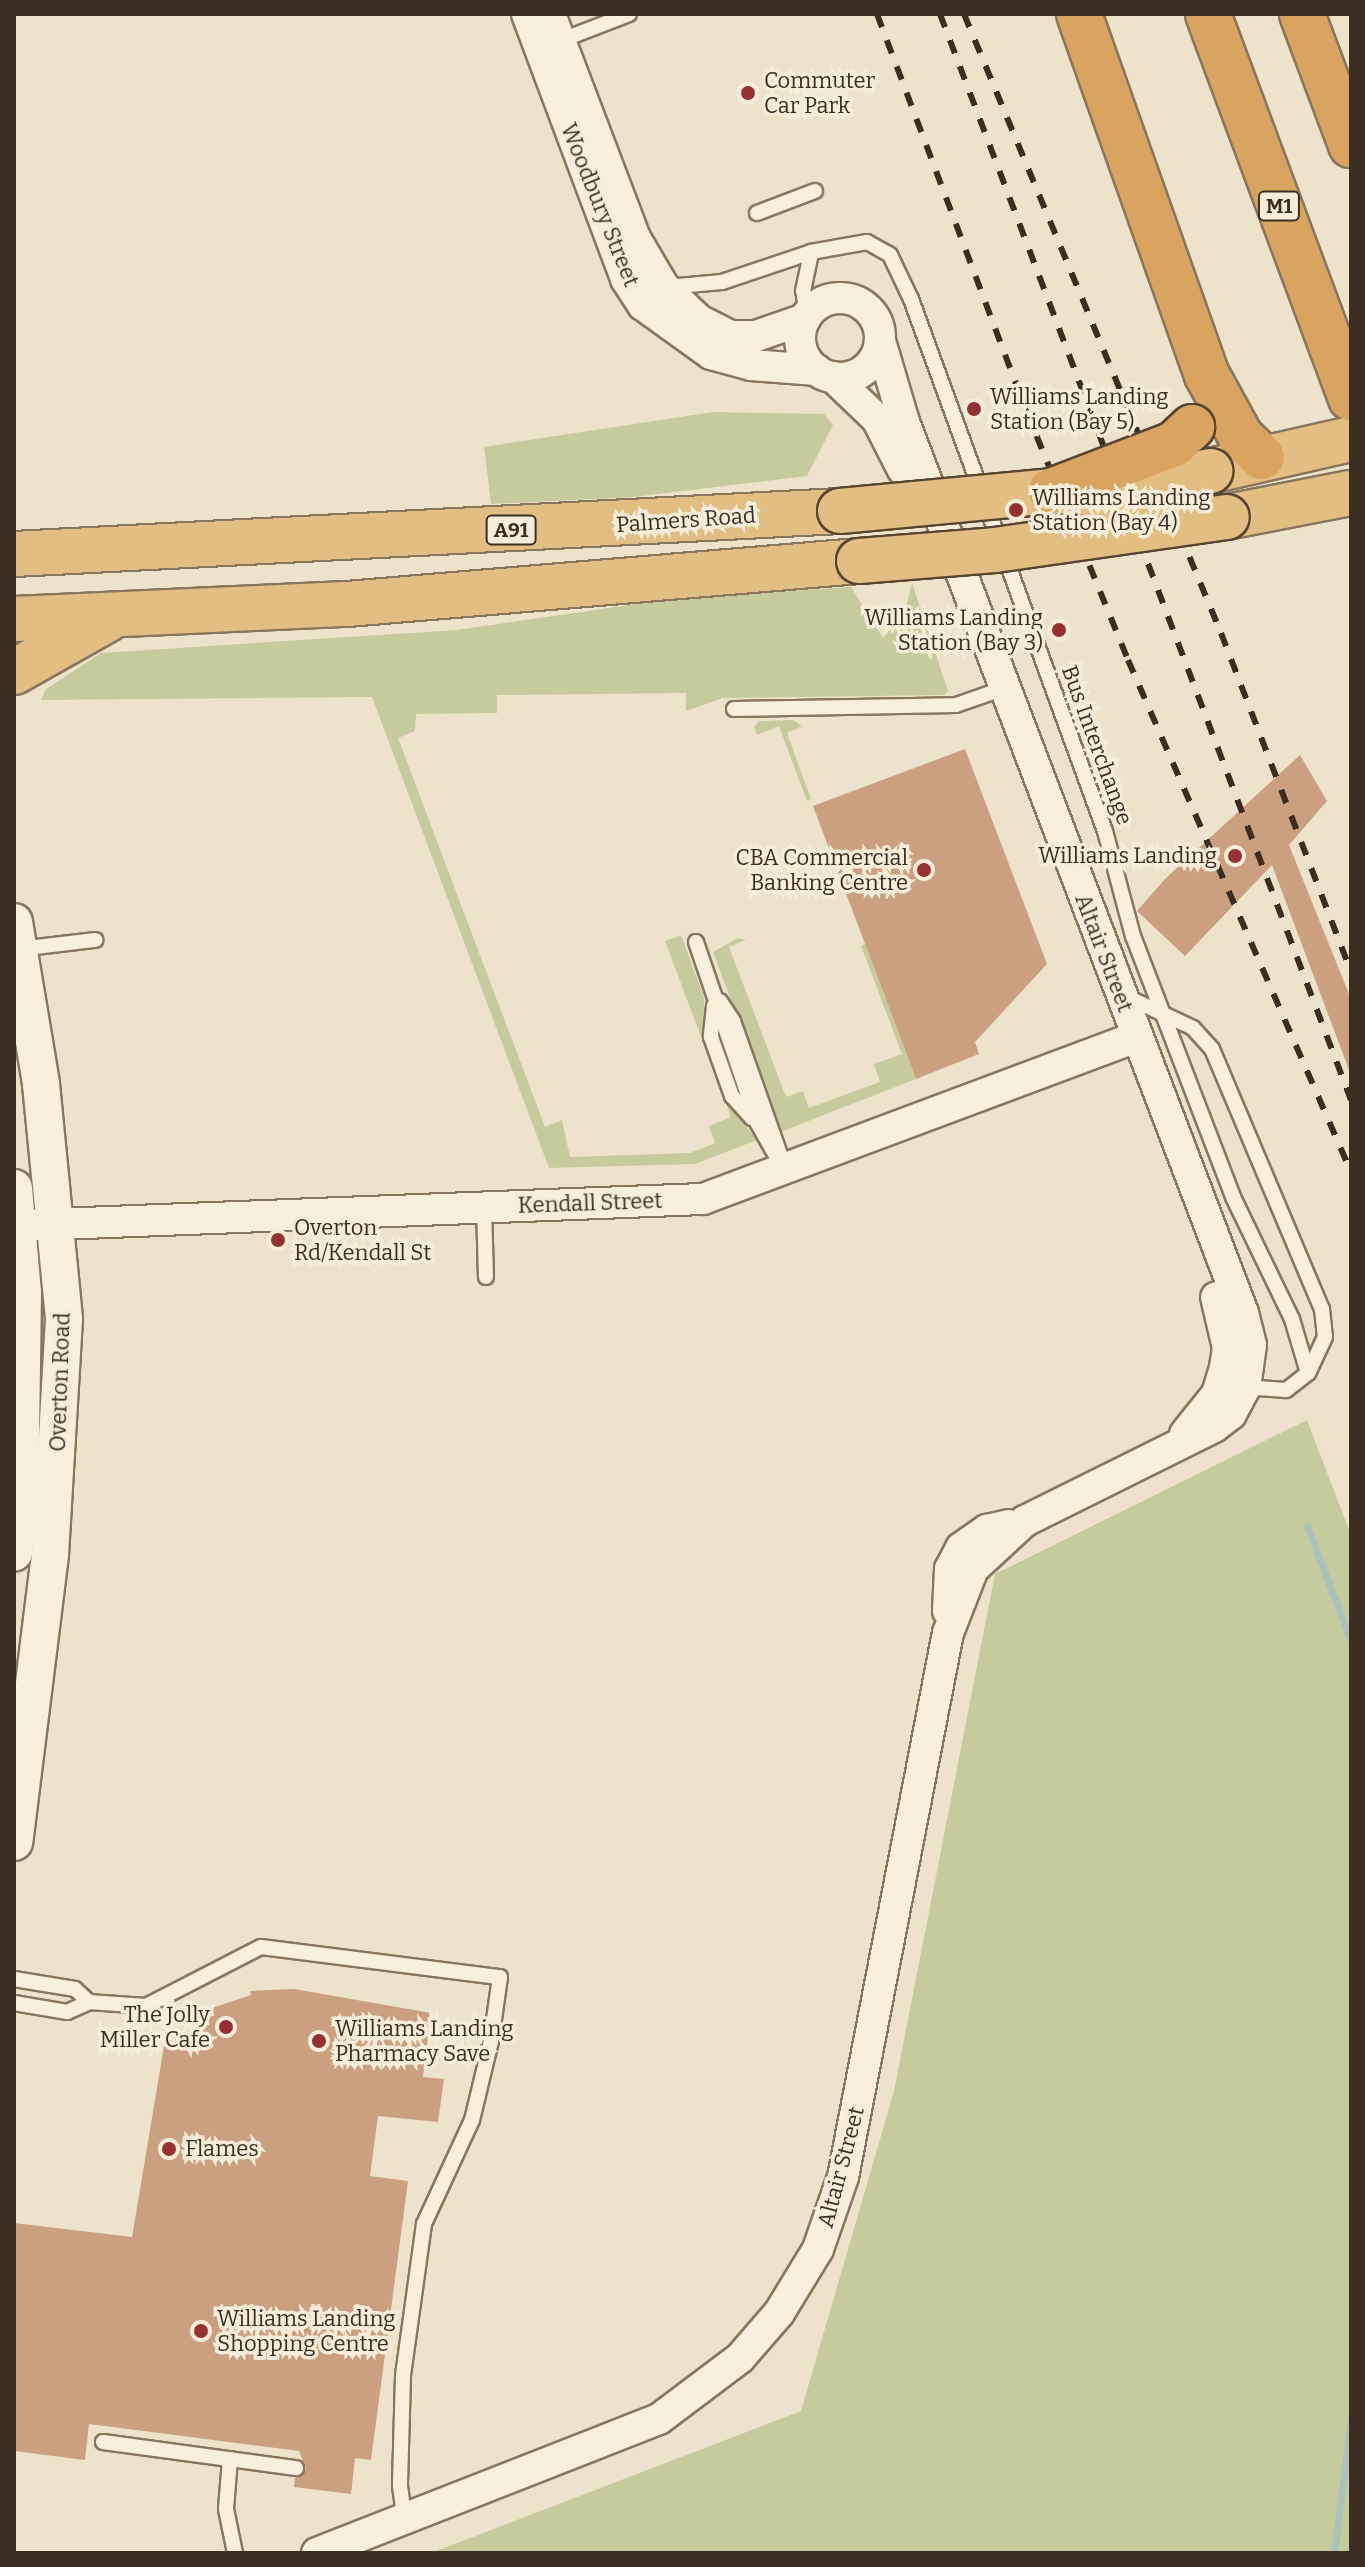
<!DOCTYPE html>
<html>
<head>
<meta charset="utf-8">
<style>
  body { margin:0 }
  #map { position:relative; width:1365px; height:2567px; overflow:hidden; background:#ede3ca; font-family:Bitter,serif }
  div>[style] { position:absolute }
  .green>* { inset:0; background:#c6cb9d }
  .stream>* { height:7px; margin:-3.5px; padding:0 3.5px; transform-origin:3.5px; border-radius:3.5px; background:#aac2bb }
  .building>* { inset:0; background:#caa081 }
  .roads { filter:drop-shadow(2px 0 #89765e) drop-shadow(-2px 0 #89765e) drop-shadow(0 2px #89765e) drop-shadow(0 -2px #89765e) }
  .service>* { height:14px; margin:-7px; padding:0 7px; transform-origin:7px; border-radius:7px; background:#f8f0dd }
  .minor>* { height:30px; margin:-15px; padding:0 15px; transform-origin:15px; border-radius:15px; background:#f8f0dd }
  .minor>.ring { margin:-15px; padding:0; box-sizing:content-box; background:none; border:30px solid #f8f0dd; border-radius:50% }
  .tertiary>* { height:36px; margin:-18px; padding:0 18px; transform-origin:18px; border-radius:18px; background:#f8f0dd }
  .trunk>* { height:44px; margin:-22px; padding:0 22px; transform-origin:22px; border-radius:22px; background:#e3be82 }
  .motorway>* { height:44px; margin:-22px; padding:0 22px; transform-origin:22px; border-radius:22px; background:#d8a45f }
  .rail>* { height:6px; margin-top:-3px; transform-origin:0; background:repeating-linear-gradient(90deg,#3b2e21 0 14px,transparent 0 28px) }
  .bridges { filter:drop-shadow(2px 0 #584432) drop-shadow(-2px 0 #584432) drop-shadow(0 2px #584432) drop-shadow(0 -2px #584432) }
  .trunk-bridge>* { height:44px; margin:-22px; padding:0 22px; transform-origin:22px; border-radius:22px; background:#e3be82 }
  .motorway-bridge>* { height:44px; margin:-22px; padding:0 22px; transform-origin:22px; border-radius:22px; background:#d8a45f }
  .dots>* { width:22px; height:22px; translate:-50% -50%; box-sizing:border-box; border:4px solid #f5edd9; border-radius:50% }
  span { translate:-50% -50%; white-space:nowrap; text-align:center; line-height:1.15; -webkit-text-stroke:7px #f5edd9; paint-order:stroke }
  .shield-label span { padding:2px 6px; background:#f5edd9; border:2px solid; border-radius:6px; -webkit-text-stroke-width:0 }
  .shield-label { font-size:20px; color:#3b2e21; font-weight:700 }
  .poi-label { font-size:22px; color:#3b2e21 }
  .left { translate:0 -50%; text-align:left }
  .right { translate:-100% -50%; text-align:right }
  .street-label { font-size:22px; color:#3b2e21 }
  .frame { position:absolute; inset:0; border:16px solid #3b2e21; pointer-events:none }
</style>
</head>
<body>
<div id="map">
  <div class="green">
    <i style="clip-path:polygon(713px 412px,824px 414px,833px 425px,807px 476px,633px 497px,491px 504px,484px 447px)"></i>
    <i style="clip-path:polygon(912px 583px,948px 691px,944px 695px,723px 698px,686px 711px,686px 693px,497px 695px,497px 713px,416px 714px,415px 731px,398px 738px,545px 1127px,562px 1120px,570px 1157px,690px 1153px,715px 1143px,709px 1126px,731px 1117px,665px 941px,681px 935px,704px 997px,705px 1036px,732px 1109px,757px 1140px,695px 1164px,549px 1168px,372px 697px,41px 700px,46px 689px,101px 653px,457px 630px,678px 598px,851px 587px,883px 638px,904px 615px)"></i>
    <i style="clip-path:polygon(793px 720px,802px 726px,787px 733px,811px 799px,807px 801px,779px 726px,757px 735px,754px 727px,759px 721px)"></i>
    <i style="clip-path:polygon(738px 938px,746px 940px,729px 947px,786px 1097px,803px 1091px,809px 1108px,880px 1082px,874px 1064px,902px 1054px,861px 946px,865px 944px,916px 1079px,780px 1132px,713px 952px)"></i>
    <i style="clip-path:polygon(1307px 1420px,1351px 1535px,1351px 2553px,431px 2553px,801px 2411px,894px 2091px,995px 1574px)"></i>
  </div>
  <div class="stream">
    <i style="left:1307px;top:1526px;width:123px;rotate:69.1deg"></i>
    <i style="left:1334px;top:2553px;width:135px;rotate:-82.8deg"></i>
  </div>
  <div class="building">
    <i style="clip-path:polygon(965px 749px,1047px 964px,975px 1042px,979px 1054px,916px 1079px,813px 806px)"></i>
    <i style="clip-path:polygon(1300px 755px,1327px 801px,1289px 845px,1351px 999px,1349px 1070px,1272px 865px,1185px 956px,1137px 911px,1165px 879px)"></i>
    <i style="clip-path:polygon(294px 1989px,431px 2013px,423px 2077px,444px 2079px,438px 2122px,378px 2116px,370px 2176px,408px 2181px,371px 2460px,355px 2458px,351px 2494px,294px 2487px,295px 2478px,306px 2469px,299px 2451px,89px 2424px,85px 2460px,14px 2451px,14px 2223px,132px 2237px,164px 2046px,200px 2051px,203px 2011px,251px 1995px,250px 1991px)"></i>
  </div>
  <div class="roads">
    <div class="service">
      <i style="left:562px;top:40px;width:72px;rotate:-21.2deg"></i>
      <i style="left:757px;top:213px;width:62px;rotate:-20.8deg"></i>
      <i style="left:667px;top:287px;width:55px;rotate:-5.2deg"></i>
      <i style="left:722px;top:282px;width:94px;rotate:-18.6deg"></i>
      <i style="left:811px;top:252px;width:57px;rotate:-10.1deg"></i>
      <i style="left:867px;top:242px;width:26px;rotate:29deg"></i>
      <i style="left:890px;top:255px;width:49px;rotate:64.5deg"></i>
      <i style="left:911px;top:299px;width:566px;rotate:69.97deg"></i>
      <i style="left:1105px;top:831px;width:109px;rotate:75.1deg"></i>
      <i style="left:1133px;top:936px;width:280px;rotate:69deg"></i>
      <i style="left:1233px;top:1197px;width:136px;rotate:64.2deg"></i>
      <i style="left:1292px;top:1319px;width:56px;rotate:73.5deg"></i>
      <i style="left:807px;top:315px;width:24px;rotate:-99deg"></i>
      <i style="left:803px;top:291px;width:40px;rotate:-78deg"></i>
      <i style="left:734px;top:709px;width:222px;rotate:-1deg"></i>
      <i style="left:956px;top:705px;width:52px;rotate:-19.1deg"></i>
      <i style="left:696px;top:942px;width:192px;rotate:71.2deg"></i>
      <i style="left:758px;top:1124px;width:53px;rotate:60.5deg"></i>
      <i style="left:19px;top:949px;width:77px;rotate:-6.8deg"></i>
      <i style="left:1123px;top:995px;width:77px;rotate:25.2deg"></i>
      <i style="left:1193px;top:1028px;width:28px;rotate:48deg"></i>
      <i style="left:1212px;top:1049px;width:282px;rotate:67.1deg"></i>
      <i style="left:1322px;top:1309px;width:28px;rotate:84deg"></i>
      <i style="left:1325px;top:1337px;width:40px;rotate:115deg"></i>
      <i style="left:1308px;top:1373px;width:28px;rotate:142deg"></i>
      <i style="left:1286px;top:1390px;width:43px;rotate:-176deg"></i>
      <i style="left:720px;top:1001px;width:24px;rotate:57deg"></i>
      <i style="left:733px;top:1021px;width:147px;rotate:70.6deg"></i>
      <i style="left:714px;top:1006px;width:31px;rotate:96deg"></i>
      <i style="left:711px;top:1037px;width:63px;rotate:70.4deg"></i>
      <i style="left:732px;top:1096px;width:30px;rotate:48deg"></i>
      <i style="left:484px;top:1207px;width:70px;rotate:88.4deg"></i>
      <i style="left:14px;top:1979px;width:62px;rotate:9.3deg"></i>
      <i style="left:75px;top:1989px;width:19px;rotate:43deg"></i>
      <i style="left:14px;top:2003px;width:54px;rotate:9.6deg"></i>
      <i style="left:67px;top:2012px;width:24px;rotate:-24deg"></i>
      <i style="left:89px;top:2002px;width:57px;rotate:4deg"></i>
      <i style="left:146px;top:2006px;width:129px;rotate:-27.2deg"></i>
      <i style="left:261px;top:1947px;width:241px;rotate:7.2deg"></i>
      <i style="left:500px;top:1977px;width:65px;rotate:98deg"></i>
      <i style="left:491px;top:2041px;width:81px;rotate:103.5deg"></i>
      <i style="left:472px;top:2120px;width:115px;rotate:114.8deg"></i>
      <i style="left:424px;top:2224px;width:153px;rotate:97.9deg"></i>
      <i style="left:403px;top:2376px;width:110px;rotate:91.6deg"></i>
      <i style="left:400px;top:2486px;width:34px;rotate:82deg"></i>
      <i style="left:103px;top:2442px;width:195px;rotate:7.7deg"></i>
      <i style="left:230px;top:2459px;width:50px;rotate:94.6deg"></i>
      <i style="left:226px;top:2509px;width:45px;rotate:78.4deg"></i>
    </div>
    <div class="minor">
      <i style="left:527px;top:14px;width:283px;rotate:69.5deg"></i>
      <i style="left:626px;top:279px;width:31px;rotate:57deg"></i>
      <i style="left:643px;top:305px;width:84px;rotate:35.8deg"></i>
      <i style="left:711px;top:354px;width:41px;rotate:15.4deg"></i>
      <i style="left:751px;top:365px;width:66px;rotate:4.3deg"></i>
      <i style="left:550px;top:14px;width:240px;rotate:69.2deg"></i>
      <i style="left:635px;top:238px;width:57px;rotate:59.4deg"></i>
      <i style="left:664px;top:287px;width:48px;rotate:43.3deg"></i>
      <i style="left:699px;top:320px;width:36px;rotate:27deg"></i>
      <i style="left:731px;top:336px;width:25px"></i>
      <i style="left:756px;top:336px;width:52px;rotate:-19.1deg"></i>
      <i class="ring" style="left:800px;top:298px;width:50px;height:50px"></i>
      <i style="left:833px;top:377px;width:61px;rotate:43.7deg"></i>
      <i style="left:877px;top:419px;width:57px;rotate:63deg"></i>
      <i style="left:32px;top:1225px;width:672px;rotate:-2.22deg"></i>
      <i style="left:703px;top:1199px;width:463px;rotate:-20.5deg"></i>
      <i style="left:1185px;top:1434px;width:51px;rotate:-51.3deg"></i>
      <i style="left:1217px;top:1394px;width:28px;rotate:-73deg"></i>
      <i style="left:1225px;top:1367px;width:19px;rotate:-81deg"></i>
      <i style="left:1228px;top:1348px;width:52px;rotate:-103.2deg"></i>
      <i style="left:948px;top:1611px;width:42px;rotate:-87.3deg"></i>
      <i style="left:950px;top:1569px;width:24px;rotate:-62deg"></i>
      <i style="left:961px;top:1548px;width:32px;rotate:-35deg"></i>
      <i style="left:987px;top:1530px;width:22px;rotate:-13deg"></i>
      <i style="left:317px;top:2553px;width:367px;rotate:-21.4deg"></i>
      <i style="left:659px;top:2419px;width:101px;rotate:-37deg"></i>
      <i style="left:740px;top:2358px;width:60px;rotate:-49.1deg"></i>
      <i style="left:779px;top:2313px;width:75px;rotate:-58.6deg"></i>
      <i style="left:818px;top:2249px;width:76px;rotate:-70.9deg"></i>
      <i style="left:843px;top:2177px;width:554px;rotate:-79.08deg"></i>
      <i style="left:948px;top:1633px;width:69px;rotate:-68.7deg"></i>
      <i style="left:973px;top:1569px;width:71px;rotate:-42.7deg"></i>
      <i style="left:1025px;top:1521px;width:211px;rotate:-26.4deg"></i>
      <i style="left:1214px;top:1427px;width:21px;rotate:-37deg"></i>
      <i style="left:1231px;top:1414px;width:30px;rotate:-62deg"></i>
      <i style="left:1245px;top:1388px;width:43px;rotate:-82.1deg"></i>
      <i style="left:1251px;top:1345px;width:33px;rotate:-104deg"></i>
      <i style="left:1243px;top:1313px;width:953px;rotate:-110.83deg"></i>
      <i style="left:904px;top:422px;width:84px;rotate:-106.5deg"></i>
    </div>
    <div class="tertiary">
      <i style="left:14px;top:922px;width:164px;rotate:80.5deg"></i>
      <i style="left:41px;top:1084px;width:236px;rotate:84.4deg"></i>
      <i style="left:64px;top:1319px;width:236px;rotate:93.4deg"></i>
      <i style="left:50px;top:1555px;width:289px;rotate:97.1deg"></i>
      <i style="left:14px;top:1188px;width:104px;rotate:85.1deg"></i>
      <i style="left:23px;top:1292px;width:214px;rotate:90.8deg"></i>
      <i style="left:20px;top:1506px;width:47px;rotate:97.3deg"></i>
    </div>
    <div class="trunk">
      <i style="left:1210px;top:471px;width:145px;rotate:-12.8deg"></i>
      <i style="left:1227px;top:517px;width:126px;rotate:-11deg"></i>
      <i style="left:14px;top:554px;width:827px;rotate:-2.98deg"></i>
      <i style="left:14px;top:619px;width:333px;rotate:-2.6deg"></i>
      <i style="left:347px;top:604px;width:514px;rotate:-4.8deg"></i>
      <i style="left:14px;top:672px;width:108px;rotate:-29.4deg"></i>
    </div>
    <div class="motorway">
      <i style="left:1079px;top:14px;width:383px;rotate:70.5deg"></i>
      <i style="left:1207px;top:375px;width:71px;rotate:61.3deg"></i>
      <i style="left:1241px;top:437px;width:29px;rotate:44deg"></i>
      <i style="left:1208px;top:14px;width:410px;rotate:69.6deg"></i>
      <i style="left:1302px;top:14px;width:140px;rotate:69.5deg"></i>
    </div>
  </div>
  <div class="rail">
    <i style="left:877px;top:14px;width:423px;rotate:69.4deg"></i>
    <i style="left:1026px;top:410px;width:270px;rotate:67.8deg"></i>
    <i style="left:1128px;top:660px;width:558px;rotate:66.46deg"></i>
    <i style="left:940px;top:14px;width:1161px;rotate:69.27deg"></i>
    <i style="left:964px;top:14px;width:670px;rotate:67.45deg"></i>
    <i style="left:1221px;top:633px;width:363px;rotate:69deg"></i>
  </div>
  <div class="bridges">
    <div class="trunk-bridge">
      <i style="left:840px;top:511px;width:212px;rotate:-5.4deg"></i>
      <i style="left:1051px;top:491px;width:57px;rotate:3deg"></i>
      <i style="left:1108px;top:494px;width:105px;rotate:-12.7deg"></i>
      <i style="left:859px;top:561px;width:136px;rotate:-4.6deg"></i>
      <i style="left:995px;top:550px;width:234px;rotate:-8.1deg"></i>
    </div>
    <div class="motorway-bridge">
      <i style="left:1051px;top:491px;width:132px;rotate:-20.9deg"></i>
      <i style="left:1174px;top:444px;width:25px;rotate:-43deg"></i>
    </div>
  </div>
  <div class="dots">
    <i style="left:748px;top:93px;background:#963131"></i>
    <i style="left:974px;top:409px;background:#963131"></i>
    <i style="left:1016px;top:510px;background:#963131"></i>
    <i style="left:1059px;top:630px;background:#963131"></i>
    <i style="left:1235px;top:856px;background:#963131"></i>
    <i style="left:924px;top:870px;background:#963131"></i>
    <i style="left:278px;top:1240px;background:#963131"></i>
    <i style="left:226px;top:2027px;background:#963131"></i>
    <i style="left:319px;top:2041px;background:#963131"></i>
    <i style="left:169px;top:2149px;background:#963131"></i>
    <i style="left:201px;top:2331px;background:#963131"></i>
  </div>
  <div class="shield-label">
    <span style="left:1279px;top:206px">M1</span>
    <span style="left:511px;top:530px">A91</span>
  </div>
  <div class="poi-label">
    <span class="left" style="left:764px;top:93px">Commuter<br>Car Park</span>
    <span class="left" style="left:990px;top:409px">Williams Landing<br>Station (Bay 5)</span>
    <span class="left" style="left:1032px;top:510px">Williams Landing<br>Station (Bay 4)</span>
    <span class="right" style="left:1043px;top:630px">Williams Landing<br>Station (Bay 3)</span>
    <span class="right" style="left:1217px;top:856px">Williams Landing</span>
    <span class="right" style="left:908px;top:870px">CBA Commercial<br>Banking Centre</span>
    <span class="left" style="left:294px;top:1240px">Overton<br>Rd/Kendall St</span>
    <span class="right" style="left:210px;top:2027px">The Jolly<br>Miller Cafe</span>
    <span class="left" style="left:335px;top:2041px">Williams Landing<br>Pharmacy Save</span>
    <span class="left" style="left:185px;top:2149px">Flames</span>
    <span class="left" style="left:217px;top:2331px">Williams Landing<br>Shopping Centre</span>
  </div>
  <div class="street-label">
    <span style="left:600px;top:205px;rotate:68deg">Woodbury Street</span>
    <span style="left:686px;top:520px;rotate:-4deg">Palmers Road</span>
    <span style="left:1097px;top:745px;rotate:70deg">Bus Interchange</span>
    <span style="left:1104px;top:953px;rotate:69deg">Altair Street</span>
    <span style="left:590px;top:1203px;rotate:-2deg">Kendall Street</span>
    <span style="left:60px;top:1382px;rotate:-88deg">Overton Road</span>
    <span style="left:841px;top:2167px;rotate:-75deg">Altair Street</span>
  </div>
  <div class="frame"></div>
</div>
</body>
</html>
